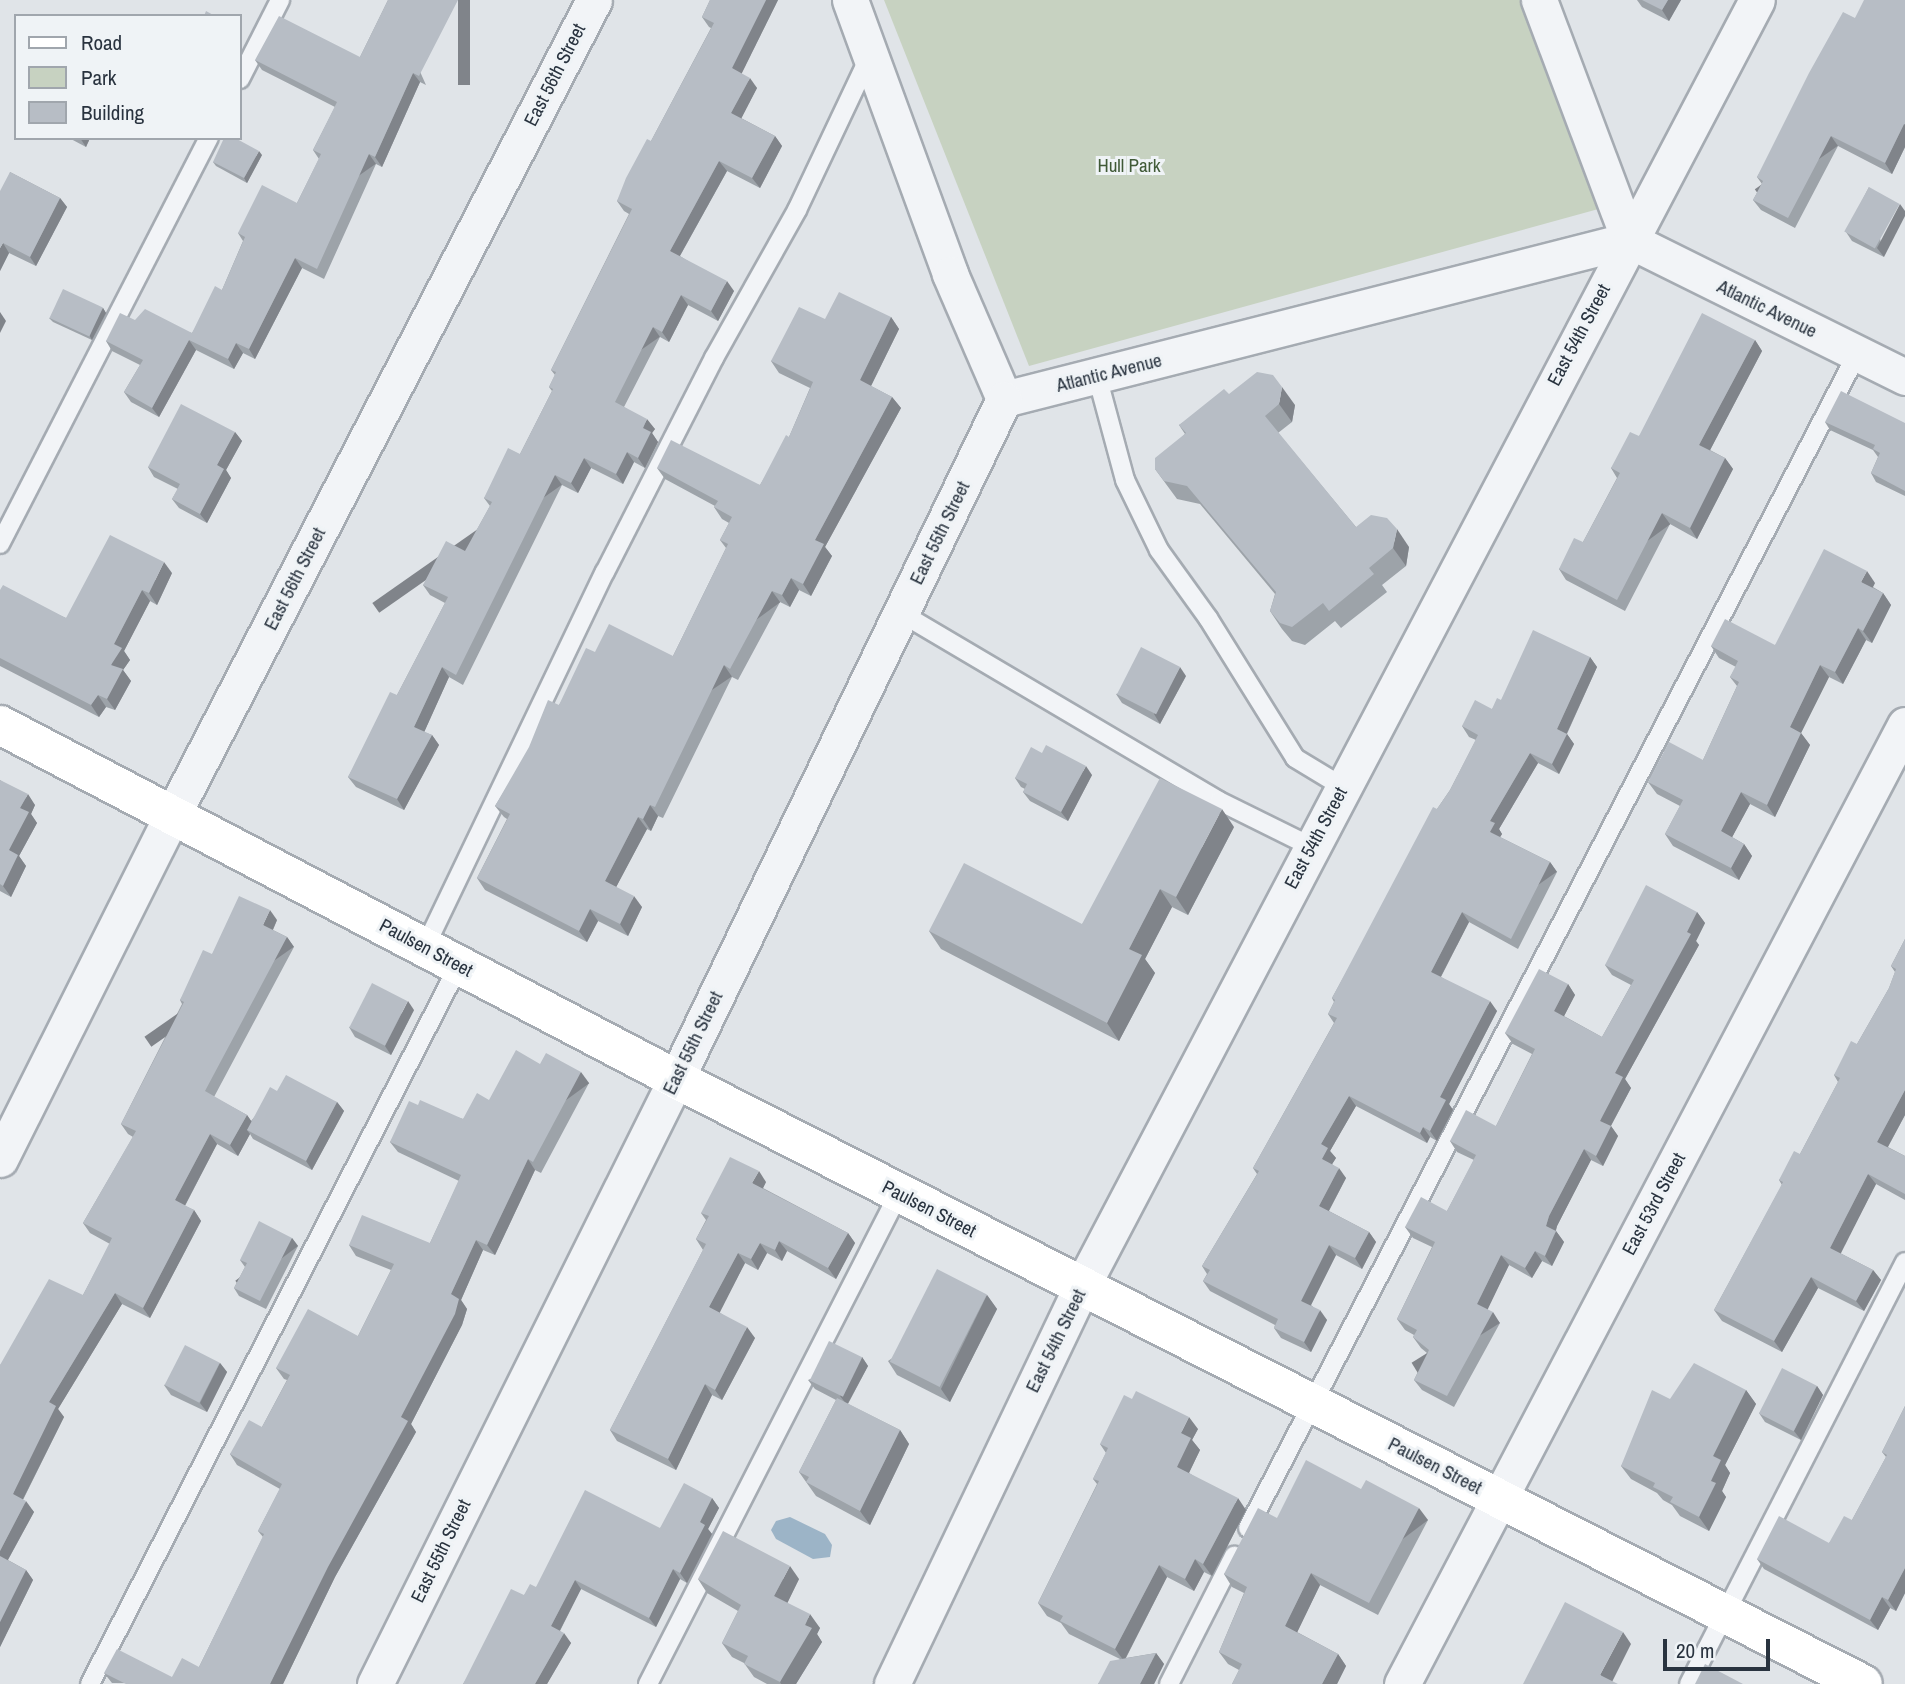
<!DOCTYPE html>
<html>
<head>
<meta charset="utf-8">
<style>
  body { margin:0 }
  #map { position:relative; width:1905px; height:1684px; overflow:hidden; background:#e0e4e8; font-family:"Archivo Narrow",sans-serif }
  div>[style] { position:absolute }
  .green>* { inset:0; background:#c7d2c1 }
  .water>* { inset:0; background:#9cb4c7 }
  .roads { filter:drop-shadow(2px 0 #a5abb2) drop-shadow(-2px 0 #a5abb2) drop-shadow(0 2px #a5abb2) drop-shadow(0 -2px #a5abb2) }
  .lane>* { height:18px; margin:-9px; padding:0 9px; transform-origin:9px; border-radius:9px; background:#f2f4f7 }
  .street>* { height:35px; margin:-17.5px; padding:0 17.5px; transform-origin:17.5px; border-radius:17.5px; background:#f2f4f7 }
  .secondary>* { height:38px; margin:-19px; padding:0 19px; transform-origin:19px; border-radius:19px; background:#fff }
  .wall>* { inset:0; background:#9da3a9 }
  .shaded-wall>* { inset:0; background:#80848a; transform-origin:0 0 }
  .building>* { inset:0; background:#b7bdc5; transform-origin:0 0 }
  span { translate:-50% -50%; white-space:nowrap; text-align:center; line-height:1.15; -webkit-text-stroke:6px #eff3f6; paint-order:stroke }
  .street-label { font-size:19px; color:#29333f }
  .park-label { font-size:19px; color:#405a37 }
  .legend { position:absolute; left:14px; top:14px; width:228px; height:126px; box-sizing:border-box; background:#eff3f6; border:2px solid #a0a6ad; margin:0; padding:9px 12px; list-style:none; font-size:21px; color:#29333f }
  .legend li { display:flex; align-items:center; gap:14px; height:35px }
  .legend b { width:35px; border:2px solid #a0a6ad }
  .scale { position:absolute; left:1663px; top:1639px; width:107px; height:32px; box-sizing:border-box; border:4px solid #29333f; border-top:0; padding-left:9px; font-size:21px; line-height:24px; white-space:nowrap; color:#29333f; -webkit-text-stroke:5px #eff3f6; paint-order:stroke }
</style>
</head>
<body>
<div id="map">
  <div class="green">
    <i style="clip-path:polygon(884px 0,1521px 0,1602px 208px,1029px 366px)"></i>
  </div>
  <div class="water">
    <i style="clip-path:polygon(790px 1517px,825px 1534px,832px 1545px,830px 1557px,813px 1559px,776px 1539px,771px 1530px,776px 1521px)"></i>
  </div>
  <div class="roads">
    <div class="lane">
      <i style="left:240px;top:79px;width:89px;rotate:-63.1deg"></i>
      <i style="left:1097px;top:376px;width:108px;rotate:74.9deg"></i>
      <i style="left:1125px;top:480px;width:78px;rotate:64.1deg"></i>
      <i style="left:1159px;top:550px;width:84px;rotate:54.2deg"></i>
      <i style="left:1208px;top:618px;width:165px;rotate:58.1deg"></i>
      <i style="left:1295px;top:758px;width:56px;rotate:31.1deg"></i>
      <i style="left:0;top:544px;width:457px;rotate:-62.8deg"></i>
      <i style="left:901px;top:613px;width:369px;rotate:30.6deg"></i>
      <i style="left:1219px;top:801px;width:104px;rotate:26.3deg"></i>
      <i style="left:425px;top:947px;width:416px;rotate:-64.4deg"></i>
      <i style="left:605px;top:572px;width:240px;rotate:-63deg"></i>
      <i style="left:714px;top:358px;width:170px;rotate:-60.7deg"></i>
      <i style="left:797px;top:210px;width:168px;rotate:-64.7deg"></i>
      <i style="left:1248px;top:1528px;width:1323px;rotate:-62.58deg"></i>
      <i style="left:90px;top:1684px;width:808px;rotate:-62.83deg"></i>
      <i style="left:648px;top:1684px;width:551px;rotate:-62.92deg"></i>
      <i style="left:1169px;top:1684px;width:144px;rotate:-63.1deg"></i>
      <i style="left:1689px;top:1684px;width:474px;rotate:-62.9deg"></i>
    </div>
    <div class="street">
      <i style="left:850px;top:0;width:292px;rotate:69.9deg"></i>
      <i style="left:950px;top:274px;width:136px;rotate:66.6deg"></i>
      <i style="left:1539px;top:0;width:256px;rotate:69.4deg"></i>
      <i style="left:1004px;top:399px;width:645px;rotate:-14.27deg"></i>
      <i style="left:1629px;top:240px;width:308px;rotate:26.4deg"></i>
      <i style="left:0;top:1159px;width:386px;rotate:-63.4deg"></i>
      <i style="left:173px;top:814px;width:916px;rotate:-62.65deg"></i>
      <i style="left:375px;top:1684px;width:676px;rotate:-63.55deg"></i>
      <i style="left:676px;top:1079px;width:755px;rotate:-64.25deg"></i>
      <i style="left:892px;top:1684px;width:441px;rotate:-64.5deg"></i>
      <i style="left:1082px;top:1286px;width:1452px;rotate:-62.31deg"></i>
      <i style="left:1402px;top:1684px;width:1083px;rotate:-62.32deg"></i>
    </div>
    <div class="secondary">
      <i style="left:0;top:725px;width:763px;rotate:27.64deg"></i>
      <i style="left:676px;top:1079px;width:1332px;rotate:27.01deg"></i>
    </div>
  </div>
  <div class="wall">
    <i style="clip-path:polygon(388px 0,426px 85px,420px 82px,382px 167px,376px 164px,324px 279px,302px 268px,255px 359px,243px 353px,234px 369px,196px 350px,159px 417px,131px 402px,124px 392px,140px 365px,112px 351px,106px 341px,135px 320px,192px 333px,222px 290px,243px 241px,238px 233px,297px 203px,319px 159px,313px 150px,335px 107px,262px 70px,255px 60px,360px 57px)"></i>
    <i style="clip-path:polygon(710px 0,778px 0,741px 74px,757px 88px,741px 118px,775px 136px,782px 146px,760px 188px,727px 171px,680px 256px,734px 291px,718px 321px,688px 305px,669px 342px,660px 337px,624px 407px,655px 429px,652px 433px,658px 442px,645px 468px,634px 462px,623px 484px,591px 468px,578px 493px,562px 485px,463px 685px,449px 677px,424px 732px,432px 735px,439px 745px,404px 810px,356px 787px,348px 777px,397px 695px,445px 603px,430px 595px,423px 585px,465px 551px,490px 506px,484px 498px,520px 454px,552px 391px,549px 387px,555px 375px,551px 370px,629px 214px,624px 211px,617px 201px,651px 141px,711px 28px,709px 27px,702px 17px)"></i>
    <i style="clip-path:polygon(1637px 0,1681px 0,1669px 21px,1642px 7px)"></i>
    <i style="clip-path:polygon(1905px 0,1905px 147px,1892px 174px,1838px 146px,1795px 228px,1761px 210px,1753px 200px,1762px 184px,1757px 177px,1855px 18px)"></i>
    <i style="clip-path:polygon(69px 138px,90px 138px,86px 147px)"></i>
    <i style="clip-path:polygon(262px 155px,247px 183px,216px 166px,213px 162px)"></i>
    <i style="clip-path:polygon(10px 172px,60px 198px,67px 207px,36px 266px,9px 253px,0 271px)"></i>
    <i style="clip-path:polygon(1869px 187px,1884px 257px,1852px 241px,1846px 232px)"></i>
    <i style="clip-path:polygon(103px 308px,106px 313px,92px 340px,53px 322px,49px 318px)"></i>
    <i style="clip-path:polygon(891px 317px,899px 329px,871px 386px,892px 397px,901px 408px,825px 547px,832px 556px,811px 596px,799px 590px,790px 607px,780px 602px,738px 680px,732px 677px,663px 818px,658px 816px,651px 831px,647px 829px,616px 887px,642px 907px,628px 936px,598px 921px,587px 942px,485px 890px,477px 878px,507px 819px,504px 817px,495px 806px,559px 705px,595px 652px,673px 656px,726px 548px,720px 540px,729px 523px,722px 519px,714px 507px,715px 506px,665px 479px,657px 468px,760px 485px,789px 437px,810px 388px,779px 373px,771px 361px,825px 319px)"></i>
    <i style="clip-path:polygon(1755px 340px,1762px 351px,1710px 450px,1725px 458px,1733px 469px,1697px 539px,1670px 524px,1625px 611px,1566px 580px,1559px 569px,1583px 542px,1617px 478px,1611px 468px,1639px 436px)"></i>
    <i style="clip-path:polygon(1229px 394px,1295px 405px,1292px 422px,1278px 433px,1356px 527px,1409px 547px,1406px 566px,1382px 585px,1387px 592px,1341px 628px,1335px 621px,1305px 645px,1292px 641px,1282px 629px,1270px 611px,1275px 594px,1200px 504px,1177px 499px,1155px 469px,1185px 434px,1179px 425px)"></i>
    <i style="clip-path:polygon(1825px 422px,1905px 423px,1905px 496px,1876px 482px,1871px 473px,1878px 457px,1873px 450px,1830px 430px)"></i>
    <i style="clip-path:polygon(235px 432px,242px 441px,226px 470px,231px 478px,207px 523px,179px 508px,172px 499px,178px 489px,154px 477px,148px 467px)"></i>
    <i style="clip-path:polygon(172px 573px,157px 605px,150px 601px,124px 651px,130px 660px,123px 670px,131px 681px,115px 710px,106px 707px,99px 717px,0 666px,0 590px,66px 618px)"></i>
    <i style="clip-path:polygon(1875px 583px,1873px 587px,1883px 593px,1891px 605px,1872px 643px,1866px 640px,1843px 684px,1829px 677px,1801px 733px,1810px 745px,1775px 817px,1750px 804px,1732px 837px,1744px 844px,1752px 856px,1739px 880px,1673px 846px,1665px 834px,1680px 806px,1657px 794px,1648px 782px,1703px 760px,1737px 686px,1730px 677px,1736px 667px,1719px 658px,1711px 646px,1775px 645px)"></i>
    <i style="clip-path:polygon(1590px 657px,1597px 667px,1567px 734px,1574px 744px,1559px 774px,1538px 763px,1499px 829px,1502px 834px,1500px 837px,1550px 862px,1557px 872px,1518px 949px,1469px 922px,1441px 977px,1497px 1011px,1449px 1104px,1453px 1110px,1437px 1141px,1430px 1137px,1427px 1143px,1356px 1106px,1330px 1151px,1336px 1158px,1332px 1164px,1346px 1178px,1329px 1211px,1369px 1232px,1376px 1242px,1362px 1269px,1336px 1255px,1311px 1305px,1327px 1320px,1311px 1352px,1281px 1338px,1274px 1328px,1275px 1325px,1210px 1291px,1203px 1281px,1207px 1274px,1202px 1266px,1257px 1174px,1253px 1168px,1334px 1023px,1328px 1014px,1334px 1002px,1332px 998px,1437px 809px,1450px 790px,1476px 740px,1469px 737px,1462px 726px,1492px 709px,1501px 700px)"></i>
    <i style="clip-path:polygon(1186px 676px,1160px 724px,1122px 703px,1116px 694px)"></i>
    <i style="clip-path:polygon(1042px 753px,1092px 775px,1068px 821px,1030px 801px,1023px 792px,1025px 789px,1021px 787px,1015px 778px)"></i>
    <i style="clip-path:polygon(0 780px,35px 805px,31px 814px,37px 823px,19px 856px,26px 866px,11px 897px,0 891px)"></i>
    <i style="clip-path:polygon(1234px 827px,1188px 915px,1172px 907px,1145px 959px,1155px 973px,1119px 1041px,941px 949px,929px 931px,1082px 924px)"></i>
    <i style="clip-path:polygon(1697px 912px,1705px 923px,1696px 941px,1699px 945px,1625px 1079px,1631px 1088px,1611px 1126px,1618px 1136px,1603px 1166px,1591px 1160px,1557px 1226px,1556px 1231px,1564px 1242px,1552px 1266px,1542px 1261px,1532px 1278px,1509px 1265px,1487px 1309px,1500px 1323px,1454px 1407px,1422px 1390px,1414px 1380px,1427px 1353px,1421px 1348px,1413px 1337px,1414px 1335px,1405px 1330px,1397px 1319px,1432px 1247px,1413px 1238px,1405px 1227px,1447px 1211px,1474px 1160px,1457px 1152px,1450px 1141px,1496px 1126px,1532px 1054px,1513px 1044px,1505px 1033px,1568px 984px,1575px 995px,1564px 1016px,1602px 1037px,1631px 985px,1612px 975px,1605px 965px)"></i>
    <i style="clip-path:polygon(277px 920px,273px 930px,287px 937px,294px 947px,214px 1097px,247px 1115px,251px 1121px,277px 1091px,337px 1102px,344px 1111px,312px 1170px,253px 1139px,250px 1134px,238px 1156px,217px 1144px,185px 1206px,194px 1210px,201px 1221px,150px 1318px,122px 1304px,58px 1409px,64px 1417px,23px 1500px,34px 1512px,8px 1560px,26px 1570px,33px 1580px,0 1647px,0 1365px,83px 1295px,110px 1244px,90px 1233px,83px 1223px,133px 1137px,128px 1134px,121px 1124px,182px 1004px,180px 1000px,212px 954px)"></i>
    <i style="clip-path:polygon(1905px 939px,1905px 1115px,1888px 1147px,1905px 1156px,1905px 1200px,1876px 1184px,1840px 1253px,1873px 1270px,1881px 1280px,1864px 1311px,1818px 1288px,1782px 1352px,1722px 1321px,1714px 1310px,1782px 1185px,1779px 1180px,1800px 1154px,1838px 1082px,1834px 1075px,1857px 1044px,1889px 988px,1895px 972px,1891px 966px)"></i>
    <i style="clip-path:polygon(414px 1010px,391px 1055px,355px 1037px,349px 1027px)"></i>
    <i style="clip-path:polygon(540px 1064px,589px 1083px,541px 1173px,535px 1170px,495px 1255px,483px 1250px,461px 1300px,467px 1309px,462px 1325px,411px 1424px,416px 1432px,335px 1577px,283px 1684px,112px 1683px,104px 1673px,172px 1677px,199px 1667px,263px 1537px,258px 1531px,280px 1489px,237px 1465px,230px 1454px,262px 1427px,287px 1380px,284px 1379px,276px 1368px,358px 1336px,391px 1270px,356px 1256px,349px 1245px,430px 1243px,459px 1181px,398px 1152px,390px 1142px,418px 1105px,463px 1119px)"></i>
    <i style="clip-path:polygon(766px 1182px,763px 1188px,848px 1233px,855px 1243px,836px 1279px,787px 1251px,782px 1261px,767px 1253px,758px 1270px,745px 1263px,719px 1312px,755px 1338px,722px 1400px,712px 1395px,676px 1470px,617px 1441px,610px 1430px,703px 1250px,696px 1239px,706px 1220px,701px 1213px)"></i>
    <i style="clip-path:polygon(292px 1238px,298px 1246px,266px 1309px,239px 1296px,234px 1288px,245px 1267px,240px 1260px)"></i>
    <i style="clip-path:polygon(987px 1295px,997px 1309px,950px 1402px,897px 1375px,888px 1361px)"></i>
    <i style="clip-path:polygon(862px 1357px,868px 1366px,848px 1404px,900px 1430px,909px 1444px,870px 1525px,816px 1496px,799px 1472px,836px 1400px,815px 1389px,808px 1380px)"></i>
    <i style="clip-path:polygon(220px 1363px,227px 1372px,207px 1412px,171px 1395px,164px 1385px)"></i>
    <i style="clip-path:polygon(1817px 1386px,1823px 1395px,1801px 1440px,1765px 1422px,1759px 1413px)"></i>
    <i style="clip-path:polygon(1746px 1390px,1756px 1404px,1725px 1465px,1730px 1473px,1722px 1491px,1726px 1497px,1709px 1531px,1680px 1516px,1672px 1505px,1663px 1500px,1657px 1493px,1631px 1479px,1621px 1466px,1670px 1399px)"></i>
    <i style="clip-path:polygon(1905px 1406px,1905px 1593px,1896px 1611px,1890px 1608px,1878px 1630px,1764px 1569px,1757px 1559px,1829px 1543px,1852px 1520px,1886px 1457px,1882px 1452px)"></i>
    <i style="clip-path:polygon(1198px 1429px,1192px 1440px,1200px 1450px,1189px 1473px,1246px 1510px,1212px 1576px,1204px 1572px,1194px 1591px,1167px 1577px,1126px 1658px,1156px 1653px,1164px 1664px,1154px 1684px,1098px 1684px,1120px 1659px,1069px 1634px,1061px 1623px,1047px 1616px,1038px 1603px,1097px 1484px,1093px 1479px,1106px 1453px,1100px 1444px)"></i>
    <i style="clip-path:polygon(1361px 1489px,1428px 1520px,1378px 1615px,1320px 1585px,1297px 1632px,1338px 1654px,1346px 1666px,1337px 1684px,1232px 1684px,1239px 1670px,1228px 1664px,1219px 1652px,1244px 1593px,1232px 1587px,1224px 1574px,1277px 1518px)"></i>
    <i style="clip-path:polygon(712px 1498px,719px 1508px,708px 1529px,712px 1534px,687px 1583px,680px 1579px,656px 1627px,581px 1589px,560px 1631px,571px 1643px,547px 1684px,463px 1684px,524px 1595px,536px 1587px,660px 1528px)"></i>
    <i style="clip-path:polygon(698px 1579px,799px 1579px,787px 1603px,820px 1628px,817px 1634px,822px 1642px,796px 1684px,767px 1684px,754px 1677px,744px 1663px,732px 1657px,722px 1643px,738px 1611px,707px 1593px)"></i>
  </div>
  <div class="shaded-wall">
    <i style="left:458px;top:0;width:12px;height:85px"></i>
    <i style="clip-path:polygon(766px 0,778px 0,739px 79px,732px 68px)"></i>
    <i style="clip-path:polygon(1668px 0,1681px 0,1669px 21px,1662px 10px)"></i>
    <i style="clip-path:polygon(413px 73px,420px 82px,382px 167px,375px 157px)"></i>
    <i style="clip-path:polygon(750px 78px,757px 88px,739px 123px,731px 113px)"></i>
    <i style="clip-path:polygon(1904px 124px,1905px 125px,1905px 147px,1892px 174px,1885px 163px)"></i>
    <i style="clip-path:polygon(775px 136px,782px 146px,760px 188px,752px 178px)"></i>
    <i style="left:1831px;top:136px;width:12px;height:93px;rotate:55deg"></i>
    <i style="clip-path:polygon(80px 138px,90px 138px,86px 147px)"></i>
    <i style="clip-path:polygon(259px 151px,262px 155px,247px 183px,244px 178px)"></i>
    <i style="left:369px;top:154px;width:12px;height:126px;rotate:55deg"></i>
    <i style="clip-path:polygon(719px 161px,727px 171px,677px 261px,670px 251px)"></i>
    <i style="clip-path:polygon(60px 198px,67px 207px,36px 266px,30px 257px)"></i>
    <i style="clip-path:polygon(1900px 204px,1905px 211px,1905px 216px,1884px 257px,1877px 248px)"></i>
    <i style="clip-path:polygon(3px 243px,9px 253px,0 271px,0 248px)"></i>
    <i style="clip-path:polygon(295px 258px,302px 268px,255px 359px,249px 349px)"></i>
    <i style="clip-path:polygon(727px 281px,734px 291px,718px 321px,711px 311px)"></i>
    <i style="clip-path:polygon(681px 295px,688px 305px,669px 342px,662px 332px)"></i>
    <i style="clip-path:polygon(103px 308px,106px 313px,92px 340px,89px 335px)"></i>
    <i style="clip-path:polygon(0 312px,6px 321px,0 333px)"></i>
    <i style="clip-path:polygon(891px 317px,899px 329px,868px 392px,860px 380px)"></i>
    <i style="left:653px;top:327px;width:12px;height:84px;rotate:55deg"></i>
    <i style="clip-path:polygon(189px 340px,196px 350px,159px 417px,152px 408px)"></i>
    <i style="clip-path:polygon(1755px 340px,1762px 351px,1707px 456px,1699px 445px)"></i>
    <i style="clip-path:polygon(236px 343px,243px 353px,234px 369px,228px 359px)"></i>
    <i style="clip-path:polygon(1282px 387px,1295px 405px,1292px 422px,1279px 404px)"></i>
    <i style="clip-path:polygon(892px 397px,901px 408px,825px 547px,832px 556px,811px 596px,803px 584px,815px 540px)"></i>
    <i style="clip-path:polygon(647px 419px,655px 429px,652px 433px,658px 442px,645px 468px,638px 458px,643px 428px)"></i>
    <i style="clip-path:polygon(235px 432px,242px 441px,226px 470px,231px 478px,207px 523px,200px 514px,217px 465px)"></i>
    <i style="clip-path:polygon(627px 452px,634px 462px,623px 484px,616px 474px)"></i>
    <i style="clip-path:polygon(584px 458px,591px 468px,578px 493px,571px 483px)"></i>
    <i style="clip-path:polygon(1725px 458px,1733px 469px,1697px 539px,1690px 528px)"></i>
    <i style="left:555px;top:475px;width:12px;height:223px;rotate:55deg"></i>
    <i style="left:1662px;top:513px;width:14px;height:98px;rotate:54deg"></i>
    <i style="clip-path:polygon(1397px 529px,1409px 547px,1406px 566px,1393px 548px)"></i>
    <i style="clip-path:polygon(164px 562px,172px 573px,157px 605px,149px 593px)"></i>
    <i style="clip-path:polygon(1867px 571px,1875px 583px,1869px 594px,1861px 582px)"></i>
    <i style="clip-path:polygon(791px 578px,799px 590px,790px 607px,782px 595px)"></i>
    <i style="clip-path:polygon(142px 590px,150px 601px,124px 651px,130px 660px,123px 670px,131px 681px,115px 710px,107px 699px,114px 644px)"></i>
    <i style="left:772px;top:591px;width:14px;height:89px;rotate:54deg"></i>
    <i style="clip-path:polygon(1883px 593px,1891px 605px,1872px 643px,1863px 631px)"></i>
    <i style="clip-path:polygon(1858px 628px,1866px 640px,1843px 684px,1835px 672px)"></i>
    <i style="clip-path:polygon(1590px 657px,1597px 667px,1566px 735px,1567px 734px,1574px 744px,1559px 774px,1552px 764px,1557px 729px)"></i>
    <i style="left:724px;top:665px;width:14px;height:158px;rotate:56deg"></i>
    <i style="clip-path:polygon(1820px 665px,1829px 677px,1801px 733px,1810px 745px,1775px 817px,1767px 805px,1790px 727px)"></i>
    <i style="clip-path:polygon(442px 667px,449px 677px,422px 737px,414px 727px)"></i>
    <i style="clip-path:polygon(1180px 667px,1186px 676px,1160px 724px,1154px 714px)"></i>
    <i style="clip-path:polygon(98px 695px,106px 707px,99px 717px,91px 705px)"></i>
    <i style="clip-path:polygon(432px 735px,439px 745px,404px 810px,397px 799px)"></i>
    <i style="clip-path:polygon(1530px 753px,1538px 763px,1499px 829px,1502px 834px,1497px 842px,1490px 832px,1490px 821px)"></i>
    <i style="clip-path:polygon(1086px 766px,1092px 775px,1068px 821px,1061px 812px)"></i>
    <i style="clip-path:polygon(1741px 792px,1750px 804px,1729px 843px,1721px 831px)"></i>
    <i style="clip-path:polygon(28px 794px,35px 805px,31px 814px,37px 823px,19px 856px,26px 866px,11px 897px,3px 886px,9px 850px,20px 808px)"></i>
    <i style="clip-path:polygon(650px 805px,658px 816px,651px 831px,643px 819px)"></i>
    <i style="clip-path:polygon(1222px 809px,1234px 827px,1188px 915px,1176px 897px)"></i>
    <i style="clip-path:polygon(638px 817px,647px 829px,613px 893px,605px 881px)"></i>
    <i style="clip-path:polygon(1744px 844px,1752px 856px,1739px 880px,1731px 868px)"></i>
    <i style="left:1550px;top:862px;width:12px;height:86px;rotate:55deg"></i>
    <i style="clip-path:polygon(1160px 889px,1172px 907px,1145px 959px,1155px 973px,1119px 1041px,1107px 1023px,1129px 949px)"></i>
    <i style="clip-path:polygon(634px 896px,642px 907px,628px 936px,620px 924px)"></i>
    <i style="clip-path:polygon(590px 909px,598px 921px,587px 942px,579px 931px)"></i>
    <i style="clip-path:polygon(270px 910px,277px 920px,270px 936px,263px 925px)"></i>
    <i style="clip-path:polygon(1462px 912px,1469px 922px,1438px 982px,1431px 972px)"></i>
    <i style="clip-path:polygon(1697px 912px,1705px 923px,1696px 941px,1699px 945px,1625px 1079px,1631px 1088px,1608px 1131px,1600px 1121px,1615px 1073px)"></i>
    <i style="left:287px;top:937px;width:12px;height:174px;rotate:55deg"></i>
    <i style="clip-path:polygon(1568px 984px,1575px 995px,1561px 1022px,1554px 1011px)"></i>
    <i style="clip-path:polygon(408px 1001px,414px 1010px,391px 1055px,385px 1046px)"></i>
    <i style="clip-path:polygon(1490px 1001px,1497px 1011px,1449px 1104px,1453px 1110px,1437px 1141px,1430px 1131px,1440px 1097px)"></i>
    <i style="left:581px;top:1072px;width:14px;height:102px;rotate:54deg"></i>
    <i style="clip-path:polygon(1905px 1090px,1905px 1115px,1885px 1152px,1877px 1142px)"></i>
    <i style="clip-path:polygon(1349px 1096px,1356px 1106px,1330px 1151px,1336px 1158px,1329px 1169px,1322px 1159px,1321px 1144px)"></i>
    <i style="clip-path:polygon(337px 1102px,344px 1111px,312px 1170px,306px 1161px)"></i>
    <i style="clip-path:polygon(247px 1115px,254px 1125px,247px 1130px,250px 1134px,238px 1156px,230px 1145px)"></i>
    <i style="clip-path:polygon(1611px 1126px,1618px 1136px,1603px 1166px,1596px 1156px)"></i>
    <i style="clip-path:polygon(1423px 1127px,1430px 1137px,1427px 1143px,1420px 1133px)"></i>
    <i style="clip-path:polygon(210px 1134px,217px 1144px,182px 1211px,175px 1200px)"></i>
    <i style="clip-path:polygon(1584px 1149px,1591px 1160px,1557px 1226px,1554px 1236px,1556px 1231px,1564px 1242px,1552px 1266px,1545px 1256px,1546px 1226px,1549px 1216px)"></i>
    <i style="clip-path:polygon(528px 1159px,535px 1170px,495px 1255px,487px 1245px)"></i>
    <i style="clip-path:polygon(1339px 1168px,1346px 1178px,1326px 1216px,1319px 1206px)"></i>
    <i style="clip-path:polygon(759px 1171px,766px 1182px,760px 1194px,752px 1183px)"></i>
    <i style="clip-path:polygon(1868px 1174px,1876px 1184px,1838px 1259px,1830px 1248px)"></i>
    <i style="clip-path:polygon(194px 1210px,201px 1221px,150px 1318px,143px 1308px)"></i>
    <i style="clip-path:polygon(1369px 1232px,1376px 1242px,1362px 1269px,1355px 1258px)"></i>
    <i style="clip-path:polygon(848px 1233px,855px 1243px,836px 1279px,828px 1268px)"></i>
    <i style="left:292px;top:1238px;width:10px;height:71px;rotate:53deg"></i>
    <i style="clip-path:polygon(476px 1240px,483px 1250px,461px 1300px,467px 1309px,462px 1325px,411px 1424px,416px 1432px,335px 1577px,283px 1684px,270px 1684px)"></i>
    <i style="clip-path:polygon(779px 1241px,787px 1251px,782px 1261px,775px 1250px)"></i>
    <i style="clip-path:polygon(760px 1243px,767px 1253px,758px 1270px,751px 1259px)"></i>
    <i style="clip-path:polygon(1329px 1245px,1336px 1255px,1308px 1311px,1301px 1301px)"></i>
    <i style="clip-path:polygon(1535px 1251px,1542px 1261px,1532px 1278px,1525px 1268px)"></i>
    <i style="clip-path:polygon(738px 1253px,745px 1263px,717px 1318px,709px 1307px)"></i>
    <i style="clip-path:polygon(1501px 1255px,1509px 1265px,1485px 1315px,1477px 1304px)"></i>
    <i style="clip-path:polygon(1873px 1270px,1881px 1280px,1864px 1311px,1856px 1301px)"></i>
    <i style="clip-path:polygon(1811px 1277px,1818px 1288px,1782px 1352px,1774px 1341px)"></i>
    <i style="clip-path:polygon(115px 1293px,122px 1304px,58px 1409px,64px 1417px,20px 1505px,13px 1494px,49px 1402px)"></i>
    <i style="clip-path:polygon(987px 1295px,997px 1309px,950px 1402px,941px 1389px)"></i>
    <i style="clip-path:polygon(1320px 1310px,1327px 1320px,1311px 1352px,1304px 1342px)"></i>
    <i style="left:1493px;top:1312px;width:13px;height:96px;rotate:58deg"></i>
    <i style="clip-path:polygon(747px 1327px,755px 1338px,722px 1400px,715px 1390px)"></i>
    <i style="clip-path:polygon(862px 1357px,868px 1366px,847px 1405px,840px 1396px)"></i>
    <i style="clip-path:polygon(220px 1363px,227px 1372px,207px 1412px,200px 1403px)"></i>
    <i style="clip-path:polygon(705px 1384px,712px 1395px,676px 1470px,668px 1459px)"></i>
    <i style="clip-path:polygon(1817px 1386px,1823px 1395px,1801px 1440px,1794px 1431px)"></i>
    <i style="clip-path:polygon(1746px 1390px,1756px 1404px,1725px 1465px,1730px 1473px,1722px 1491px,1726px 1497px,1709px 1531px,1699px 1517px,1711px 1481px,1713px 1456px)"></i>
    <i style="clip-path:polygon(1189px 1417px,1198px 1429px,1192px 1440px,1200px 1450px,1186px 1479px,1177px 1467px,1181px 1433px)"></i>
    <i style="clip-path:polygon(900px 1430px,909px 1444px,870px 1525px,860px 1511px)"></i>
    <i style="clip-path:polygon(712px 1498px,719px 1508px,708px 1529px,712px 1534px,687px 1583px,680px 1573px,700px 1522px)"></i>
    <i style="clip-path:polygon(1238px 1498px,1246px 1510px,1212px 1576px,1203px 1564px)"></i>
    <i style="clip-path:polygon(26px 1501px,34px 1512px,5px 1565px,0 1558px,0 1551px)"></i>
    <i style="left:1419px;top:1508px;width:15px;height:107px;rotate:53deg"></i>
    <i style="clip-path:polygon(1195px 1559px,1204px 1572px,1194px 1591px,1185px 1579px)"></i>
    <i style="clip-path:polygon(1159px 1565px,1167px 1577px,1124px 1661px,1115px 1649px)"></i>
    <i style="clip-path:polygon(790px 1566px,799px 1579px,784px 1610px,774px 1596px)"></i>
    <i style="clip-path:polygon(1905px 1568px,1905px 1593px,1896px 1611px,1888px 1600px)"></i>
    <i style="clip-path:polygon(673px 1569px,680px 1579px,656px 1627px,649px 1618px)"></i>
    <i style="clip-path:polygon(26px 1570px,33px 1580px,0 1647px,0 1622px)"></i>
    <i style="clip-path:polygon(1311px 1573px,1320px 1585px,1294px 1639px,1285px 1626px)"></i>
    <i style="clip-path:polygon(575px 1580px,581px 1589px,557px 1636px,551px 1626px)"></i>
    <i style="clip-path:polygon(1882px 1597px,1890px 1608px,1878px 1630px,1870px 1620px)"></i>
    <i style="clip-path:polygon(810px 1614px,820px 1628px,817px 1634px,822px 1642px,796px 1684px,781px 1684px,780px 1682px)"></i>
    <i style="clip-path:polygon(1623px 1632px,1631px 1644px,1611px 1684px,1600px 1675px)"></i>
    <i style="clip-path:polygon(564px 1633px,571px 1643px,547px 1684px,535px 1684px)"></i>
    <i style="clip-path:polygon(1156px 1653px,1164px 1664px,1154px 1684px,1140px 1684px)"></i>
    <i style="clip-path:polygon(1338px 1654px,1346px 1666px,1337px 1684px,1322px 1684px)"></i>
  </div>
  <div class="building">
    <i style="clip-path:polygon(388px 0,458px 0,419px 76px,413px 73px,375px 157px,369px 154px,317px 269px,295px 258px,249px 349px,236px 343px,228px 359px,189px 340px,152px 408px,124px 392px,143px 360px,106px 341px,120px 313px,135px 320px,145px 309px,192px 333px,215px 286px,222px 290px,245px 237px,238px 233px,262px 185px,297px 203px,321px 154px,313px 150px,337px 102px,255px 60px,279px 16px,360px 57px)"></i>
    <i style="clip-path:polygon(710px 0,766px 0,732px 68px,750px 78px,731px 113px,775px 136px,752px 178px,719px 161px,670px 251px,727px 281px,711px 311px,681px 295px,662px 332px,653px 327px,615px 402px,647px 419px,643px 428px,651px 432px,638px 458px,627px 452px,616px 474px,584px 458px,571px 483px,555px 475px,456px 675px,442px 667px,414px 727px,432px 735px,397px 799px,348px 777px,390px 692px,397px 695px,448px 597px,423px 585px,446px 541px,465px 551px,492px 502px,484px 498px,508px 448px,520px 454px,553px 389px,549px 387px,556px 372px,551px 370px,632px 209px,617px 201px,626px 178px,647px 139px,651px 141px,714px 23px,702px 17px)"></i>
    <i style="clip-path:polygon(1642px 0,1668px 0,1662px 10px)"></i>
    <i style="clip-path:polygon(1864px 0,1905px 0,1905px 124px,1904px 124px,1885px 163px,1831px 136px,1788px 218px,1753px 200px,1763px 181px,1757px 177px,1809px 73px,1843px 12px,1855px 18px)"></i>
    <i style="clip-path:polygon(206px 11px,215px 16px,204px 16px)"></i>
    <i style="clip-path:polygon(224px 138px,235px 138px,259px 151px,244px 178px,213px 162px)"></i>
    <i style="clip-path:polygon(10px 172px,60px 198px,30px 257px,3px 243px,0 248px,0 191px)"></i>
    <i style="left:1869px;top:187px;width:35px;height:51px;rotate:29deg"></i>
    <i style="left:63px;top:289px;width:44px;height:32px;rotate:25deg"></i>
    <i style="clip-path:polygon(839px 292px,891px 317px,860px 380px,892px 397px,815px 540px,824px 544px,803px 584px,791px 578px,782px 595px,772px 591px,730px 669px,724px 665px,655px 807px,650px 805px,643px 819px,638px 817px,605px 881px,634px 896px,620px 924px,590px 909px,579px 931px,477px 878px,510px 814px,495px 806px,529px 747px,548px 700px,559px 705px,586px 648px,595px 652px,609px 624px,673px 656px,728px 544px,720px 540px,732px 517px,714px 507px,718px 501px,657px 468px,671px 440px,760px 485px,786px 435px,789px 437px,813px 382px,771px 361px,799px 307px,825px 319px)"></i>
    <i style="clip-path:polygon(1702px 313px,1755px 340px,1699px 445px,1725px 458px,1690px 528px,1662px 513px,1617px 600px,1559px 569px,1574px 538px,1583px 542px,1620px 473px,1611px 468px,1630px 432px,1639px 436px)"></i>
    <i style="clip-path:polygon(1257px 372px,1273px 375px,1282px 387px,1279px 404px,1265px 416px,1356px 527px,1371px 515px,1387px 518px,1397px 529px,1393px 548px,1369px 568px,1374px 574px,1329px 611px,1323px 603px,1292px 627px,1280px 623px,1270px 611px,1276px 592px,1187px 486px,1164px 481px,1155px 469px,1155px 458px,1186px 433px,1179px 425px,1224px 389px,1229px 394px)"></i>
    <i style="clip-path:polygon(1841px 391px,1905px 423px,1905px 491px,1871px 473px,1880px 453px,1873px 449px,1875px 445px,1825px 422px)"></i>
    <i style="clip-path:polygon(181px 404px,235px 432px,217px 465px,224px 469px,200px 514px,172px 499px,180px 484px,148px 467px)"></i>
    <i style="clip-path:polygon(110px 535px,164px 562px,149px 593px,142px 590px,114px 644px,122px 648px,111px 665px,123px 669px,107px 699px,98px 695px,91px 705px,0 658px,0 590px,3px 585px,66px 618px)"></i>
    <i style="clip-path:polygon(1824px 549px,1867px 571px,1861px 582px,1883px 593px,1863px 631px,1858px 628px,1835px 672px,1820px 665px,1790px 727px,1801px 733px,1767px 805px,1741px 792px,1721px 831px,1744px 844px,1731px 868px,1665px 834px,1683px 800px,1648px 782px,1669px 742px,1703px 760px,1739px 682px,1730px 677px,1738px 661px,1711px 646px,1725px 619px,1775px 645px)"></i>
    <i style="clip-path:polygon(1533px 630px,1590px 657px,1557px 729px,1567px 734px,1552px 764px,1530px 753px,1490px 821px,1495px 823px,1490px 832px,1550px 862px,1511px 939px,1462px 912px,1431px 972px,1490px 1001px,1440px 1097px,1446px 1100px,1430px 1131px,1423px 1127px,1420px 1133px,1349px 1096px,1321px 1144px,1328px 1148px,1322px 1159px,1339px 1168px,1319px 1206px,1369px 1232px,1355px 1258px,1329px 1245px,1301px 1301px,1320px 1310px,1304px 1342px,1274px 1328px,1278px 1319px,1203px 1281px,1210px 1270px,1202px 1266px,1259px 1171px,1253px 1168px,1337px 1018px,1328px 1014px,1335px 1000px,1332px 998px,1433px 807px,1437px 809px,1450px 790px,1478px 735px,1462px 726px,1475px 700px,1492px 709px,1497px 698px,1501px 700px)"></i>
    <i style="left:1141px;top:647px;width:44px;height:53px;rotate:27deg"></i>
    <i style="clip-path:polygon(1046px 745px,1086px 766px,1061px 812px,1023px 792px,1027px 784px,1015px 778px,1031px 747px,1042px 753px)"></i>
    <i style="clip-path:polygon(1160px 778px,1222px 809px,1176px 897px,1160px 889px,1129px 949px,1142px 955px,1107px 1023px,929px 931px,964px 863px,1082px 924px)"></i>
    <i style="clip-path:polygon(0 780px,28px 794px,20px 808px,29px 812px,9px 850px,18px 855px,3px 886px,0 884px)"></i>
    <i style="clip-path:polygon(1646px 885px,1697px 912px,1687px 932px,1691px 934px,1615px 1073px,1623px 1077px,1600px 1121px,1611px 1126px,1596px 1156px,1584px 1149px,1549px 1216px,1546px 1226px,1556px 1231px,1545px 1256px,1535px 1251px,1525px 1268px,1501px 1255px,1477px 1304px,1493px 1312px,1447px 1396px,1414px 1380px,1429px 1350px,1413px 1337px,1417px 1330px,1397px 1319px,1435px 1242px,1405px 1227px,1421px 1197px,1447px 1211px,1476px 1155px,1450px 1141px,1466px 1110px,1496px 1126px,1535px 1049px,1505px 1033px,1539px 969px,1568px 984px,1554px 1011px,1602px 1037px,1634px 980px,1605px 965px)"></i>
    <i style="clip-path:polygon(239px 896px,270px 910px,263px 925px,287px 937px,205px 1091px,247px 1115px,230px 1145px,210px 1134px,175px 1200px,194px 1210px,143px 1308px,115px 1293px,49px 1402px,56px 1406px,13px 1494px,26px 1501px,0 1551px,0 1365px,49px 1279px,83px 1295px,112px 1238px,83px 1223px,136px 1131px,121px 1124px,184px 1002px,180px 1000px,203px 950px,212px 954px)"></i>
    <i style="clip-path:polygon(1905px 939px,1905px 1090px,1877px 1142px,1905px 1156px,1905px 1194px,1868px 1174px,1830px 1248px,1873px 1270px,1856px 1301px,1811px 1277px,1774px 1341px,1714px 1310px,1783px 1182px,1779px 1180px,1794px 1151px,1800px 1154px,1840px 1078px,1834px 1075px,1851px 1041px,1857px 1044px,1889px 988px,1896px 969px,1891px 966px)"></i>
    <i style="left:372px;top:983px;width:40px;height:50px;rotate:27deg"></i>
    <i style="clip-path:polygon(516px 1050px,540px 1064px,546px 1053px,581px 1072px,533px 1162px,528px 1159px,487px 1245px,476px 1240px,451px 1294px,459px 1299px,455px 1314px,401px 1417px,408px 1421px,328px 1567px,270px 1684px,126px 1684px,104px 1673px,117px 1649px,172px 1677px,182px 1658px,199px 1667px,264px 1534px,258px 1531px,282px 1484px,230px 1454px,249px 1420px,262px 1427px,290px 1375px,276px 1368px,308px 1309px,358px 1336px,394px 1264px,349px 1245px,362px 1215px,430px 1243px,461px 1175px,390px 1142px,409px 1101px,418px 1105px,420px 1100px,463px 1119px,477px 1093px,489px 1100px)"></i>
    <i style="clip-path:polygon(286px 1075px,337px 1102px,306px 1161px,247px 1130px,270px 1087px,277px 1091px)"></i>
    <i style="clip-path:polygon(730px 1157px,759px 1171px,752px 1183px,848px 1233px,828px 1268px,779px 1241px,775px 1250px,760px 1243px,751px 1259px,738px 1253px,709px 1307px,747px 1327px,715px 1390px,705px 1384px,668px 1459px,610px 1430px,706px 1244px,696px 1239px,709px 1216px,701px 1213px)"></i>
    <i style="clip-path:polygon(259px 1221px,292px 1238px,260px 1301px,234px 1288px,247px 1263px,240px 1260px)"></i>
    <i style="left:937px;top:1269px;width:56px;height:104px;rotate:27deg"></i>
    <i style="left:829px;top:1341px;width:37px;height:44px;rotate:26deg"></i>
    <i style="left:185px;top:1345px;width:39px;height:45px;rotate:27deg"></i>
    <i style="clip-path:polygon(1694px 1363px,1746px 1390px,1713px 1456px,1721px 1460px,1711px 1481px,1716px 1483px,1699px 1517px,1670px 1502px,1673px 1497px,1653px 1487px,1655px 1483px,1621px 1466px,1652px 1390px,1670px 1399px)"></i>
    <i style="left:1782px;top:1368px;width:39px;height:51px;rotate:27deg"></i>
    <i style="clip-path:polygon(1136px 1391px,1189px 1417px,1181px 1433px,1191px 1438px,1177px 1467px,1238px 1498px,1203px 1564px,1195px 1559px,1185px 1579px,1159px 1565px,1115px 1649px,1060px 1621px,1063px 1616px,1038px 1603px,1099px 1481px,1093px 1479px,1108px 1448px,1100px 1444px,1124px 1395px,1132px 1399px)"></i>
    <i style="clip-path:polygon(837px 1398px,900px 1430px,860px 1511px,806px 1482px,809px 1477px,799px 1472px)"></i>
    <i style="clip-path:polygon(1905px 1406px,1905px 1568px,1888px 1600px,1882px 1597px,1870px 1620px,1757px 1559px,1779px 1516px,1829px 1543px,1844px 1516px,1852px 1520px,1887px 1455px,1882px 1452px)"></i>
    <i style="clip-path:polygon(1306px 1460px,1361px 1489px,1366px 1480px,1419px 1508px,1369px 1603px,1311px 1573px,1285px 1626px,1338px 1654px,1322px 1684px,1232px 1684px,1242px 1664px,1219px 1652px,1247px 1587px,1224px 1574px,1258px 1508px,1277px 1518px)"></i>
    <i style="clip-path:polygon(684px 1483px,712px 1498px,700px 1522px,705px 1525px,680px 1573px,673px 1569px,649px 1618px,575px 1580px,551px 1626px,564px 1633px,535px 1684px,463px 1684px,511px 1589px,524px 1595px,530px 1584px,536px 1587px,585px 1490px,660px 1528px)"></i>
    <i style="clip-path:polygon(723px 1531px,790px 1566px,774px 1596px,810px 1614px,805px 1625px,812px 1628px,780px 1682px,744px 1664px,748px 1656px,722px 1643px,741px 1605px,698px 1579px)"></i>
    <i style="clip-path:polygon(0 1556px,26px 1570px,0 1622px)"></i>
    <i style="clip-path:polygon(1565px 1602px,1623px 1632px,1600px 1675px,1618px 1684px,1523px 1684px)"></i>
    <i style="clip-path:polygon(1156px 1653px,1140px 1684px,1098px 1684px,1110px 1661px)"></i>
    <i style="clip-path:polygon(1705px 1664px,1743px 1684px,1695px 1684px)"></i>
  </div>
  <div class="street-label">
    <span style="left:555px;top:75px;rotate:-63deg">East 56th Street</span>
    <span style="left:1767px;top:309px;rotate:26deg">Atlantic Avenue</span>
    <span style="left:1579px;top:335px;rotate:-62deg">East 54th Street</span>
    <span style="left:1109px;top:373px;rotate:-14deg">Atlantic Avenue</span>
    <span style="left:940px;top:533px;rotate:-64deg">East 55th Street</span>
    <span style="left:295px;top:579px;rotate:-63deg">East 56th Street</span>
    <span style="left:1316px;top:838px;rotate:-62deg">East 54th Street</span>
    <span style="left:426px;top:948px;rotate:28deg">Paulsen Street</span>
    <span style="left:693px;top:1043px;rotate:-64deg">East 55th Street</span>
    <span style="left:1654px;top:1204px;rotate:-62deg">East 53rd Street</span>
    <span style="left:929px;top:1209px;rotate:27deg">Paulsen Street</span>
    <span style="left:1056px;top:1341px;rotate:-64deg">East 54th Street</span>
    <span style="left:1435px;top:1466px;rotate:27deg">Paulsen Street</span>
    <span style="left:441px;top:1551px;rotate:-64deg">East 55th Street</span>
  </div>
  <div class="park-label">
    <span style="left:1129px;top:166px">Hull Park</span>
  </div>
  <ul class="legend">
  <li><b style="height:9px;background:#fff"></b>Road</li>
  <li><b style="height:19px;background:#c7d2c1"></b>Park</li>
  <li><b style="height:19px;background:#b7bdc5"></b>Building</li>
  </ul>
  <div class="scale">20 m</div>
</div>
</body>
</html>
